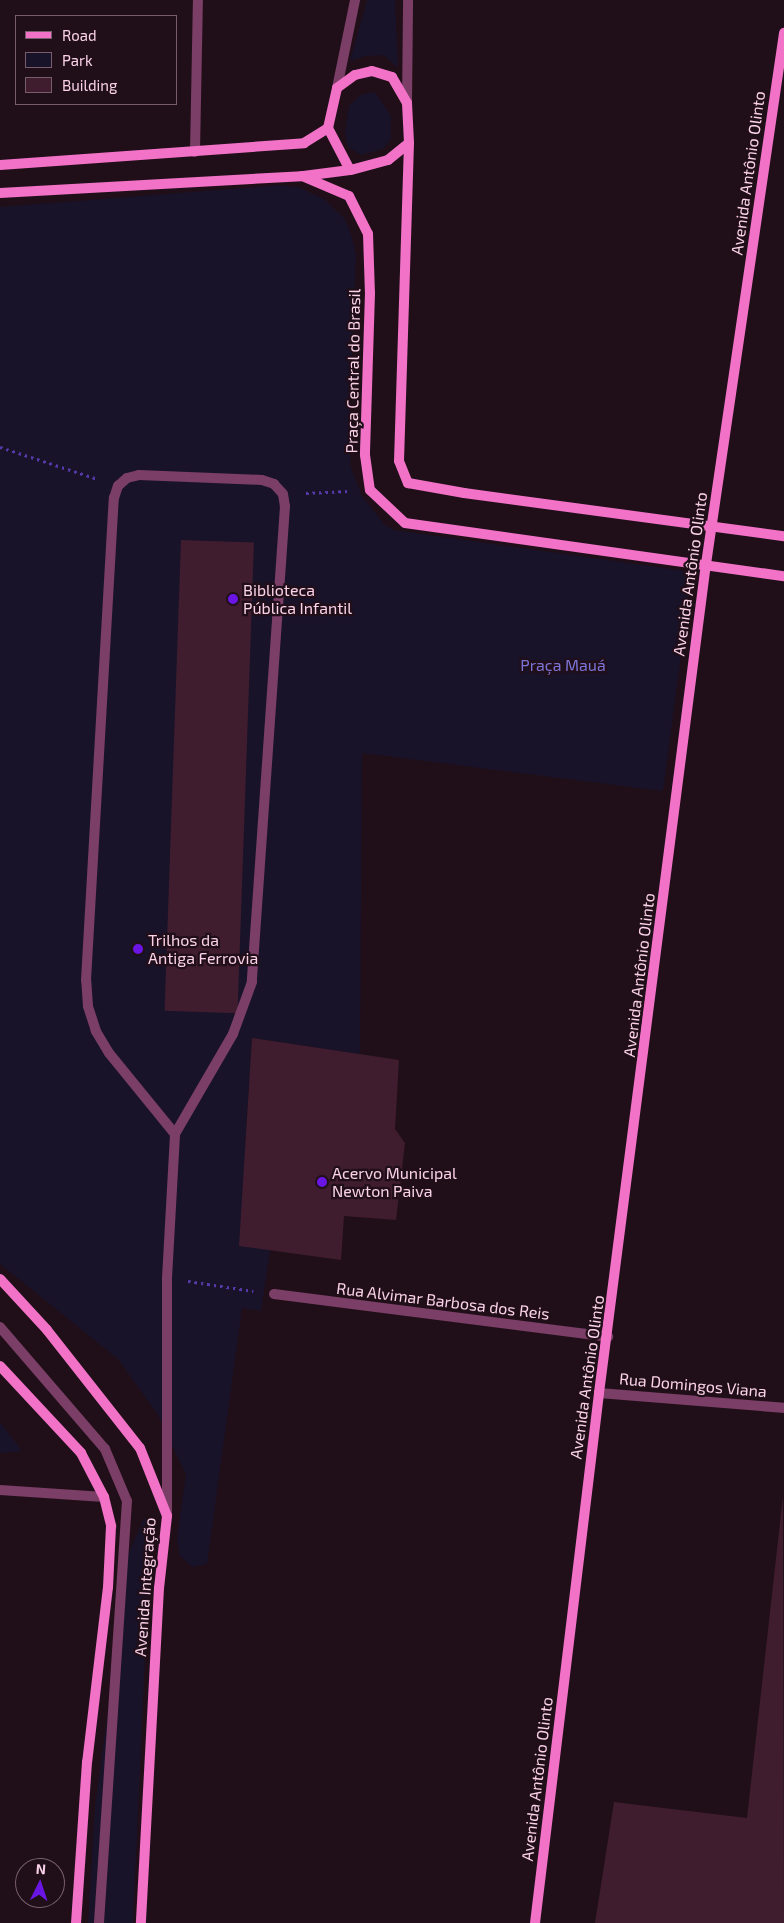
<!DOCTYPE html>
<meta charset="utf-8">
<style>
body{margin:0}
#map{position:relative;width:784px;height:1923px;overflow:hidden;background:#200f18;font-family:"Exo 2",sans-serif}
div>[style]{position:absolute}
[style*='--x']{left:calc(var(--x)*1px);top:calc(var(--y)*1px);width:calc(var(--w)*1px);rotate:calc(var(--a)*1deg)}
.green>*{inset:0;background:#19132a}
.building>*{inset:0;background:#3f1d2e;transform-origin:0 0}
.path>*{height:3px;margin-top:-1.5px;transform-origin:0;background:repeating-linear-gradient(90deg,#5539a8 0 2.5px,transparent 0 6.5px)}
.lane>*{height:10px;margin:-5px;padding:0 5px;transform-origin:5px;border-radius:5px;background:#7b3e66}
.street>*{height:10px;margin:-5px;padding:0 5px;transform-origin:5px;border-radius:5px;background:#7b3e66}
.secondary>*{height:10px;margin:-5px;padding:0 5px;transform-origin:5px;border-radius:5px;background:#f272c7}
.dots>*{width:14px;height:14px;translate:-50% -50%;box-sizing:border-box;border:2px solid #200f18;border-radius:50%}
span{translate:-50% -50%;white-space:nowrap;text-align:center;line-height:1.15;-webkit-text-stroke:4.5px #200f18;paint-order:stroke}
.street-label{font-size:16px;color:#fbd2e9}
.poi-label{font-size:16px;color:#fbd2e9}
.left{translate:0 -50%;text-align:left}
.park-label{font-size:16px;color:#7b74d8}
.legend{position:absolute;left:15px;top:15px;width:162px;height:90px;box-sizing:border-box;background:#200f18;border:1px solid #785d6c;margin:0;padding:6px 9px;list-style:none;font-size:15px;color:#fbd2e9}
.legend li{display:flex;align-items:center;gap:10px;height:25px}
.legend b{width:25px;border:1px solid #785d6c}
.north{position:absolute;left:15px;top:1858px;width:50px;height:50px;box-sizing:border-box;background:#200f18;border:1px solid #785d6c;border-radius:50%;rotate:4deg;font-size:14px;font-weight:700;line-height:20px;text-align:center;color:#fbd2e9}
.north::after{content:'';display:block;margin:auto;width:18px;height:22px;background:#6b15e5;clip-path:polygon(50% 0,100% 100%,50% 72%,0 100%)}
</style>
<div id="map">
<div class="green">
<div style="clip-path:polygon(367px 0,395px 0,398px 68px,384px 55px,365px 56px,350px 61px)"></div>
<div style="clip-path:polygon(375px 92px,391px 116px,391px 139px,383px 149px,361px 155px,348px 147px,345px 132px,349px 106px,360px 95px)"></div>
<div style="clip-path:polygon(281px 185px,300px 188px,324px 199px,345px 219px,352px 237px,356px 254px,349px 431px,351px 468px,362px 496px,385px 525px,394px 530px,692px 572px,663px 791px,362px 753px,360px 1054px,252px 1038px,245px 1147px,270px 1250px,261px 1311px,242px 1308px,207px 1564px,192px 1567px,180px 1556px,177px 1538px,186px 1475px,158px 1415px,118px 1359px,0 1264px,0 207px)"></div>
<div style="clip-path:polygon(0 1422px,22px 1451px,0 1453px)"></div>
<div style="clip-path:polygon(145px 1516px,149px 1566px,133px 1923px,88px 1923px,95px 1807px,119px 1629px,123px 1566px)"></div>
</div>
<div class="building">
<div style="left:181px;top:540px;width:73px;height:471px;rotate:2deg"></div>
<div style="clip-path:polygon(252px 1038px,399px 1060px,395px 1129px,405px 1143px,396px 1220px,344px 1216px,341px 1260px,239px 1246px)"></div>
<div style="clip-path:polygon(783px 1496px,784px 1923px,595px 1923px,614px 1802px,747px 1818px)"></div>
</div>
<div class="path">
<div style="--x:0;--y:447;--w:103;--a:18.1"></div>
<div style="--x:306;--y:493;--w:43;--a:-2.7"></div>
<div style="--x:188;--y:1281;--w:66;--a:8.7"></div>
</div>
<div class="lane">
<div style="--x:167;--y:1515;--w:237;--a:-90"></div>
<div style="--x:167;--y:1278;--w:144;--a:-86.8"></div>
<div style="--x:175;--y:1134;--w:104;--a:-129.2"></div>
<div style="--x:109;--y:1053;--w:26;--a:-121"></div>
<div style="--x:96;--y:1031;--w:26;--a:-108"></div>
<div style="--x:88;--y:1006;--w:26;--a:-94"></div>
<div style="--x:86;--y:980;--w:483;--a:-86.7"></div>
<div style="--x:114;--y:498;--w:13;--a:-72"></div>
<div style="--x:118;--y:486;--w:12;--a:-42"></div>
<div style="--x:127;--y:478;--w:12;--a:-14"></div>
<div style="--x:139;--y:475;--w:123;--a:2.3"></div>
<div style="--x:262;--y:480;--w:13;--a:18"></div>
<div style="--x:274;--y:484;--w:13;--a:48"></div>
<div style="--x:283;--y:494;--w:12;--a:81"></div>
<div style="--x:285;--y:506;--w:477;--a:94"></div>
<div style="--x:252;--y:982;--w:55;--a:110.1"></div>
<div style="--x:233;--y:1034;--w:116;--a:120.1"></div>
</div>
<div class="street">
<div style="--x:337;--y:88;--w:90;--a:-78.4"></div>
<div style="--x:407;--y:103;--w:103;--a:-89.4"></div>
<div style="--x:195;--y:152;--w:152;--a:-88.9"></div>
<div style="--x:274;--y:1294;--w:337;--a:7.3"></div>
<div style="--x:0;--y:1327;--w:161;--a:49.3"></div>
<div style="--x:105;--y:1449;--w:56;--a:67.1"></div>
<div style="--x:127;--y:1501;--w:423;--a:93.8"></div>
<div style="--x:599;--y:1393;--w:186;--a:4.6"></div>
<div style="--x:0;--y:1490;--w:104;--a:3.9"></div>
</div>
<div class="secondary">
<div style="--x:328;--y:128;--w:47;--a:62.4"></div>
<div style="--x:409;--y:143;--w:318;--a:91.8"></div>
<div style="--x:399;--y:461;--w:24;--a:68"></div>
<div style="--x:408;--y:483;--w:57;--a:10.1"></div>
<div style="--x:464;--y:493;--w:323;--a:7.7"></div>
<div style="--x:0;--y:165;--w:305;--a:-4.1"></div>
<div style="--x:304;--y:143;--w:28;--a:-32"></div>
<div style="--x:328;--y:128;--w:41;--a:-77.3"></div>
<div style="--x:337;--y:88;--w:22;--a:-36"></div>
<div style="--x:355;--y:75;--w:17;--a:-13"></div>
<div style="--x:372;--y:71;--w:21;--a:17"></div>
<div style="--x:392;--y:77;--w:30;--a:60"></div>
<div style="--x:407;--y:103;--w:40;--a:87.1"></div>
<div style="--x:409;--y:143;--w:27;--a:141"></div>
<div style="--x:388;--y:160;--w:39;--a:165"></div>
<div style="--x:350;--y:170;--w:47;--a:172.7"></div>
<div style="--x:0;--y:193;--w:302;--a:-3.2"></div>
<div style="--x:302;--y:176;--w:51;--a:23.1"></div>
<div style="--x:349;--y:196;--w:42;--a:63.4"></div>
<div style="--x:368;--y:234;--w:59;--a:88.1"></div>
<div style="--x:370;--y:293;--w:162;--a:91.8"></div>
<div style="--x:365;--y:455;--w:35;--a:82"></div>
<div style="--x:370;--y:490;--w:48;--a:43.3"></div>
<div style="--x:405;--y:523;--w:383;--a:8"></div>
<div style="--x:0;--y:1279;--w:69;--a:47.3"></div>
<div style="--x:47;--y:1330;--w:150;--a:51.8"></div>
<div style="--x:140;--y:1448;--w:73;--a:68.3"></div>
<div style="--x:167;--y:1516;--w:72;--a:96.3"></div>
<div style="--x:159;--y:1588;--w:335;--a:93.1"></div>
<div style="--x:0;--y:1366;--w:119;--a:47"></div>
<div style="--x:81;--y:1453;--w:50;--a:62.4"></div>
<div style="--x:104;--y:1497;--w:30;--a:76"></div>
<div style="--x:111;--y:1526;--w:61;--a:92.8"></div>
<div style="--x:108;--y:1587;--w:176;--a:96.8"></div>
<div style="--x:87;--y:1762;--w:161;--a:93.9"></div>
<div style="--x:535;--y:1923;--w:534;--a:-83.11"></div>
<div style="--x:599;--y:1393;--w:836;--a:-82.65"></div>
<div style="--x:706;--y:564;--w:537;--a:-81.64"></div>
</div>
<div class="dots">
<div style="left:233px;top:599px;background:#6b15e5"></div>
<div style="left:138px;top:949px;background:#6b15e5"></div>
<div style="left:322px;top:1182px;background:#6b15e5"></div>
</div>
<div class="street-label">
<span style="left:748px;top:173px;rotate:-82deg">Avenida Antônio Olinto</span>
<span style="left:353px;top:371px;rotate:-89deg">Praça Central do Brasil</span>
<span style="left:690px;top:574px;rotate:-82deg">Avenida Antônio Olinto</span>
<span style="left:639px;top:975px;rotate:-83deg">Avenida Antônio Olinto</span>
<span style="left:443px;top:1301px;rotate:7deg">Rua Alvimar Barbosa dos Reis</span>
<span style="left:587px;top:1377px;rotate:-82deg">Avenida Antônio Olinto</span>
<span style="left:693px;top:1385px;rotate:5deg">Rua Domingos Viana</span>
<span style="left:145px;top:1587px;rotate:-86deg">Avenida Integração</span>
<span style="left:537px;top:1779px;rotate:-83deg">Avenida Antônio Olinto</span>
</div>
<div class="poi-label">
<span class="left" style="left:243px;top:599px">Biblioteca<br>Pública Infantil</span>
<span class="left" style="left:148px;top:949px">Trilhos da<br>Antiga Ferrovia</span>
<span class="left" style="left:332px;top:1182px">Acervo Municipal<br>Newton Paiva</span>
</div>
<div class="park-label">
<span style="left:563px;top:665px">Praça Mauá</span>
</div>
<ul class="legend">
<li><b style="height:6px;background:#f272c7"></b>Road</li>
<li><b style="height:14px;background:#19132a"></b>Park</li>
<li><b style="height:14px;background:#3f1d2e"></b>Building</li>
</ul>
<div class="north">N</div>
</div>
